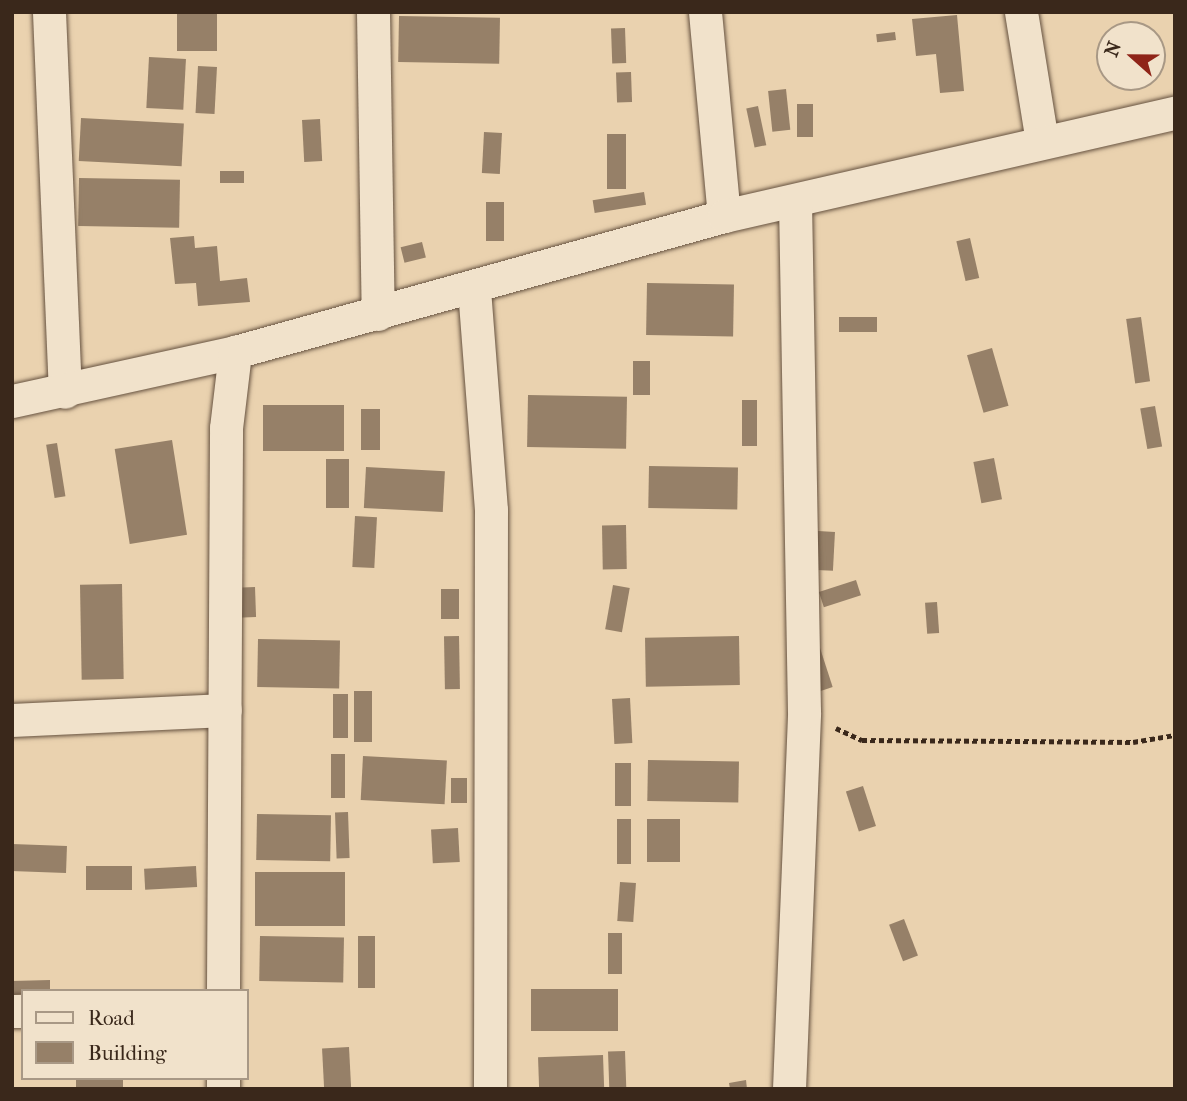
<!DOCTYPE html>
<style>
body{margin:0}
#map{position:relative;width:1187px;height:1101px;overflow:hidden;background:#ead2af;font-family:"IM FELL French Canon",serif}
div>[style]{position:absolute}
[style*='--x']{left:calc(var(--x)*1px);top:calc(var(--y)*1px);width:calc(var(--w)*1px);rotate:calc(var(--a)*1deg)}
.building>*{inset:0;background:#968068;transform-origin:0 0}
.path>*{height:4.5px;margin-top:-2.25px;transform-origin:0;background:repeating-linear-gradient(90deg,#3a281b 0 5px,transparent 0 8.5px)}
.roads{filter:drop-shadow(0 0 2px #665240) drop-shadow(0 0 2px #665240)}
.minor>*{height:33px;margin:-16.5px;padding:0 16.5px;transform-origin:16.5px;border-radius:16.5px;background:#f1e2cb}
span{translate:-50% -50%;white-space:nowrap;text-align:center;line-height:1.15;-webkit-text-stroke:5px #f1e2cb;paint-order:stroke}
.frame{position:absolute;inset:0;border:14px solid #3a281b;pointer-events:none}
.legend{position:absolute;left:21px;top:989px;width:228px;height:91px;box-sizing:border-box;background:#f1e2cb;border:2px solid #a89885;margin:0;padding:9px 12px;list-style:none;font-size:21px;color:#3a281b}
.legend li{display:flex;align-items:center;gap:14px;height:35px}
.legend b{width:35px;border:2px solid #a89885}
.north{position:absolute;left:1096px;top:21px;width:70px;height:70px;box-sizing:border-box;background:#f1e2cb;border:2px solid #a89885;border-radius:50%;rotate:291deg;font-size:19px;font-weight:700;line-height:28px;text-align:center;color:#3a281b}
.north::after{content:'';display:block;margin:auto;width:24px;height:32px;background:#8f2418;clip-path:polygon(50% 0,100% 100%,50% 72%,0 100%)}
</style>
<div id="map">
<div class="building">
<div style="left:177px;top:12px;width:40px;height:39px"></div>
<div style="clip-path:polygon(957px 15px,964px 91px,940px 93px,936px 54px,916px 56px,912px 19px)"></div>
<div style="left:399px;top:16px;width:101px;height:46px;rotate:1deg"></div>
<div style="left:625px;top:28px;width:35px;height:14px;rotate:88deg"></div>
<div style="left:895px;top:32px;width:8px;height:19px;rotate:83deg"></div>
<div style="left:149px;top:57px;width:37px;height:51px;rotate:3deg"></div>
<div style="left:198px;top:66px;width:19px;height:47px;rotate:3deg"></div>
<div style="left:631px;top:72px;width:30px;height:15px;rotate:88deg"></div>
<div style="left:786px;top:89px;width:41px;height:18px;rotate:84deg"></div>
<div style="left:813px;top:104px;width:33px;height:16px;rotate:90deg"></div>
<div style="left:758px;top:106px;width:40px;height:12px;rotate:78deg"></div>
<div style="left:81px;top:118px;width:103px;height:43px;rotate:3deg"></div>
<div style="left:320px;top:119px;width:42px;height:18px;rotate:87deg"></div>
<div style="left:484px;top:132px;width:18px;height:41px;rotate:3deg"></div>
<div style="left:607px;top:134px;width:19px;height:55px"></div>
<div style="left:220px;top:171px;width:24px;height:12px"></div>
<div style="left:79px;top:178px;width:101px;height:48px;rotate:1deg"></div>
<div style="left:644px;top:192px;width:13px;height:52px;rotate:81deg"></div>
<div style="left:486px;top:202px;width:18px;height:39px"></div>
<div style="clip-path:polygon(194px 236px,195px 248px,217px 246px,220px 281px,247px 278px,250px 302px,198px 306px,196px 283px,175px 284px,170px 238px)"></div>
<div style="left:970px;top:238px;width:41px;height:14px;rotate:77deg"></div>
<div style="left:422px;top:242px;width:16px;height:22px;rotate:76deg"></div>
<div style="left:647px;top:283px;width:87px;height:52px;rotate:1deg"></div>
<div style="left:877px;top:317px;width:15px;height:38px;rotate:90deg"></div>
<div style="left:1141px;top:317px;width:65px;height:15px;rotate:82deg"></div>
<div style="left:992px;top:348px;width:60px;height:26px;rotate:74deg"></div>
<div style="left:650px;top:361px;width:34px;height:17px;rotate:90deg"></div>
<div style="left:528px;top:395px;width:99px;height:52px;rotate:1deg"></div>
<div style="left:742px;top:400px;width:15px;height:46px"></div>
<div style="left:344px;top:405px;width:46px;height:81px;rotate:90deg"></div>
<div style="left:1155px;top:406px;width:41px;height:15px;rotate:80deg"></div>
<div style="left:361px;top:409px;width:19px;height:41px"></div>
<div style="left:172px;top:440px;width:96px;height:58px;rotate:81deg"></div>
<div style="left:57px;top:443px;width:54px;height:11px;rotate:81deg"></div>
<div style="left:994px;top:458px;width:42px;height:21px;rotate:79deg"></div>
<div style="left:349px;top:459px;width:49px;height:23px;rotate:90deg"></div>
<div style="left:649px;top:466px;width:89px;height:42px;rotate:1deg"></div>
<div style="left:366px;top:467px;width:79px;height:41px;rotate:3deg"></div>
<div style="left:355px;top:516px;width:22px;height:51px;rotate:3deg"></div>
<div style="left:626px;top:525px;width:44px;height:24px;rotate:89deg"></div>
<div style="left:818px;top:531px;width:17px;height:39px;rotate:3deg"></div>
<div style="left:856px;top:580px;width:16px;height:39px;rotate:72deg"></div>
<div style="left:122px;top:584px;width:95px;height:42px;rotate:89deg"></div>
<div style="left:613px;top:585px;width:17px;height:45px;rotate:10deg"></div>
<div style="left:255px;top:587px;width:30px;height:19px;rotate:88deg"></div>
<div style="left:459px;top:589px;width:30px;height:18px;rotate:90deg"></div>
<div style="left:937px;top:602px;width:31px;height:12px;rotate:86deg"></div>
<div style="left:459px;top:636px;width:53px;height:15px;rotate:89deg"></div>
<div style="left:739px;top:636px;width:49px;height:94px;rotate:89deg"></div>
<div style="left:258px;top:639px;width:82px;height:48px;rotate:1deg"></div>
<div style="left:820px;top:648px;width:41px;height:15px;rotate:72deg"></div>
<div style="left:354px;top:691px;width:18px;height:51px"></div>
<div style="left:333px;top:694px;width:15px;height:44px"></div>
<div style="left:630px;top:698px;width:45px;height:18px;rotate:87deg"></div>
<div style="left:331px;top:754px;width:14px;height:44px"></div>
<div style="left:363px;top:756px;width:84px;height:44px;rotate:3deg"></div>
<div style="left:648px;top:760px;width:91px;height:41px;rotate:1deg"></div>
<div style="left:615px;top:763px;width:16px;height:43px"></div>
<div style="left:451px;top:778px;width:16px;height:25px"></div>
<div style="left:863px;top:786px;width:42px;height:18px;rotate:72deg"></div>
<div style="left:348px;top:812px;width:46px;height:13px;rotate:88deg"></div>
<div style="left:257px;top:814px;width:74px;height:46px;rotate:1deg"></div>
<div style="left:617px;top:819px;width:14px;height:45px"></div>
<div style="left:647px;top:819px;width:33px;height:43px"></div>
<div style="left:458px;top:828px;width:34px;height:27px;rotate:87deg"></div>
<div style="left:12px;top:844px;width:55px;height:27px;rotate:2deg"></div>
<div style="left:132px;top:866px;width:24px;height:46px;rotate:90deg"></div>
<div style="left:196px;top:866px;width:21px;height:52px;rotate:87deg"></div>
<div style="left:345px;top:872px;width:54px;height:90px;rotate:90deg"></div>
<div style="left:620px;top:882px;width:16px;height:39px;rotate:4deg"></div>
<div style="left:904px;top:919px;width:39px;height:16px;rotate:69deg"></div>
<div style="left:622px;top:933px;width:41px;height:14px;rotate:90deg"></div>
<div style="left:260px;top:936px;width:84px;height:45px;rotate:1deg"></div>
<div style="left:358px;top:936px;width:17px;height:52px"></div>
<div style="clip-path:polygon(50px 980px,50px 991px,12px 995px,12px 981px)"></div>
<div style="left:531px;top:989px;width:87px;height:42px"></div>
<div style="left:349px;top:1047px;width:42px;height:27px;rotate:87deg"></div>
<div style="left:625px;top:1051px;width:38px;height:17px;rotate:88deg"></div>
<div style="left:603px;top:1055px;width:34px;height:65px;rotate:88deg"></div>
<div style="left:76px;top:1078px;width:47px;height:11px"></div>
<div style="clip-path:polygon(746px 1080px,747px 1089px,730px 1089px,729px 1083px)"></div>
</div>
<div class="path">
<div style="--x:836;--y:728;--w:29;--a:25"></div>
<div style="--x:862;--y:740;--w:271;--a:0.4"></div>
<div style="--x:1133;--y:742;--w:43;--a:-9.5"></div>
</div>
<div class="roads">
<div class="minor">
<div style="--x:49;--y:12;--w:380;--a:87.6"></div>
<div style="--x:373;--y:12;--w:302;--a:89.1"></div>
<div style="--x:705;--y:12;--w:205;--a:84.7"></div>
<div style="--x:1021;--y:12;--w:131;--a:80.8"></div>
<div style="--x:474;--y:289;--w:222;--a:85.6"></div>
<div style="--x:491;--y:510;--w:579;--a:90.1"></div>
<div style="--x:12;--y:401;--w:228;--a:-12.4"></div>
<div style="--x:235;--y:352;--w:508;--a:-15.54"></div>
<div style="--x:724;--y:216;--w:463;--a:-12.9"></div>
<div style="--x:12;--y:720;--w:213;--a:-2.7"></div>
<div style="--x:223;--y:991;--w:563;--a:-89.69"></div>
<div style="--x:226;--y:428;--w:77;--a:-83.2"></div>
<div style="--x:12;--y:1011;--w:11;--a:0"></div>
<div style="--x:223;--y:1089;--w:11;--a:-90"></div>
<div style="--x:789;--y:1089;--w:377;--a:-87.7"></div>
<div style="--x:804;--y:712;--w:511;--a:-91.01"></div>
</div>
</div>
<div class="frame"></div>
<ul class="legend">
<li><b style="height:9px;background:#f1e2cb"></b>Road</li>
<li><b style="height:19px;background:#968068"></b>Building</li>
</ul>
<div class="north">N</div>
</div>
